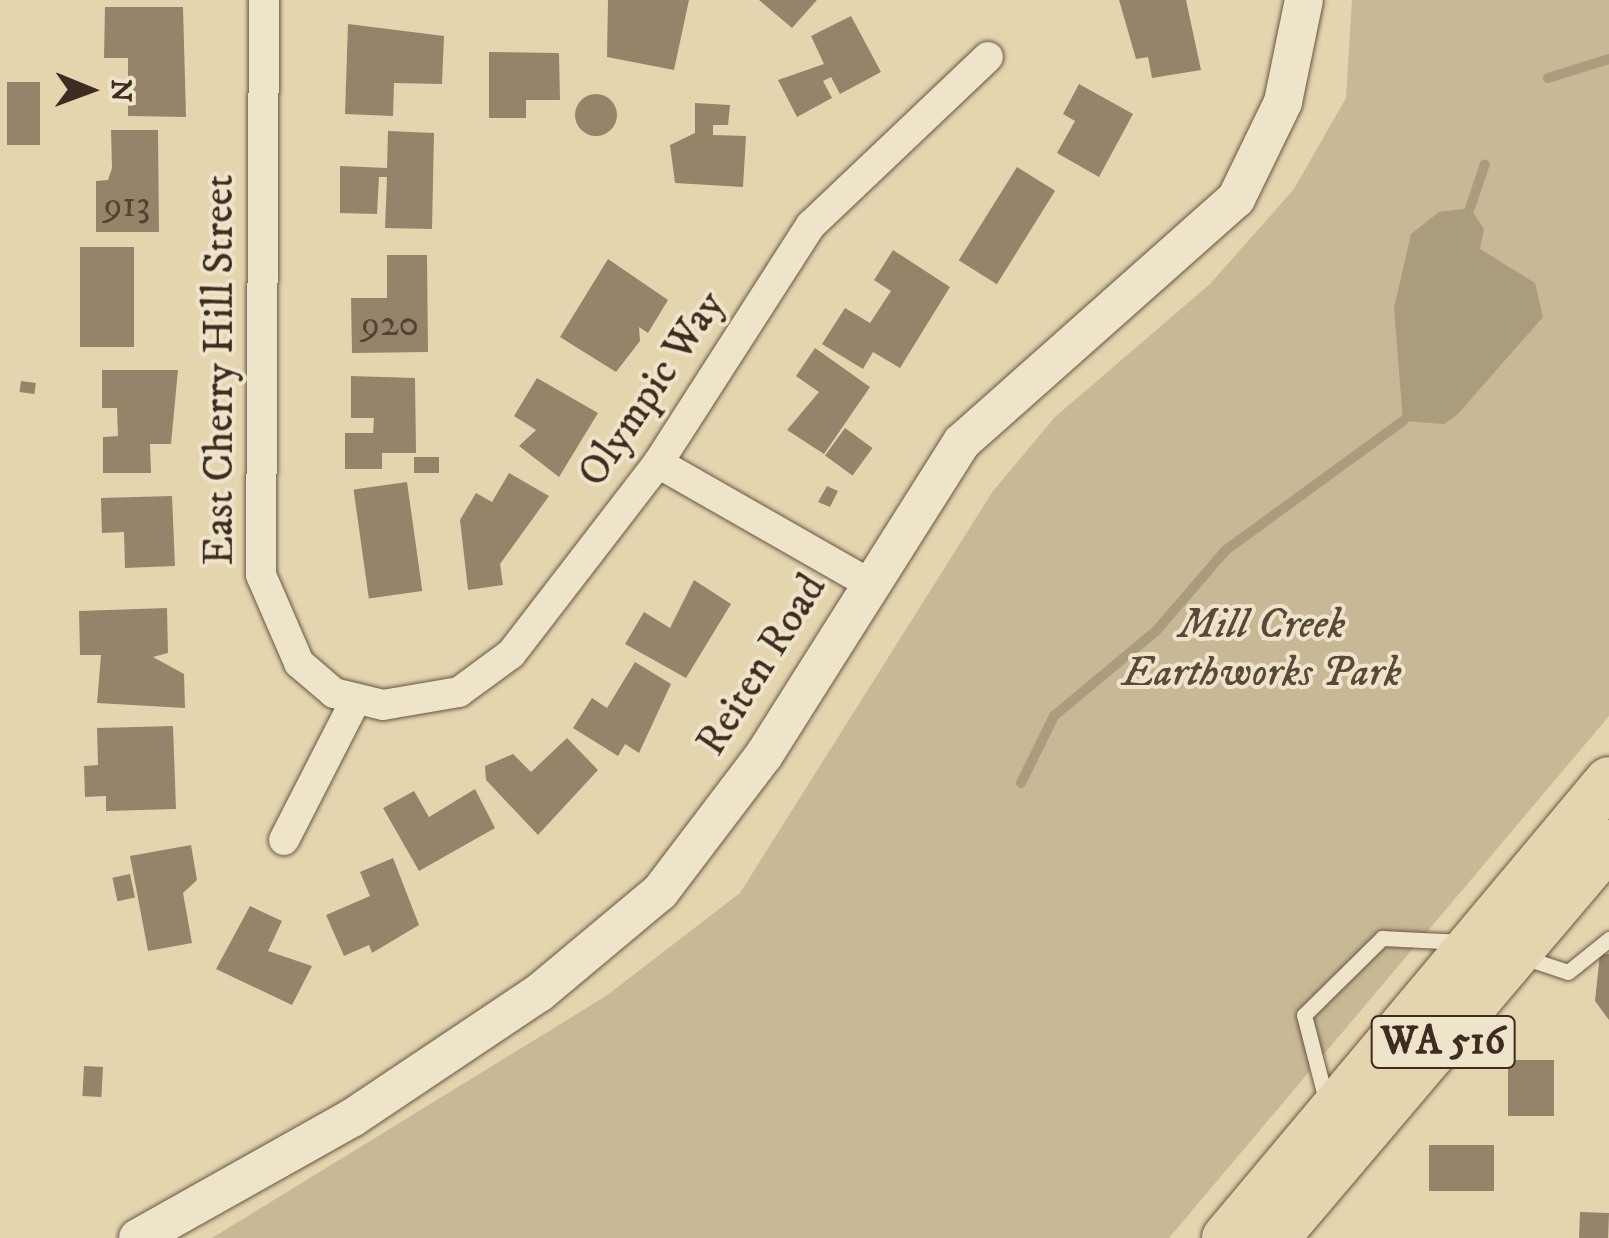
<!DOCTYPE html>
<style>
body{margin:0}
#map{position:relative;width:1609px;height:1238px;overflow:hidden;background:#e4d5ae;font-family:"IM FELL DW Pica",serif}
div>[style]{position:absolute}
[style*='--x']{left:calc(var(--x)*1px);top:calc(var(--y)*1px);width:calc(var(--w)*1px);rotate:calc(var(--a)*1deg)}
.green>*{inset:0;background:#c8b896}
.water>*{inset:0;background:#ac9c7e}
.stream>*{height:10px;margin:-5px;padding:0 5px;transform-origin:5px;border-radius:5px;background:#ac9c7e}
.building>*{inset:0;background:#95846a;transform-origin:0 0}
.round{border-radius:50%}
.roads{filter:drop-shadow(0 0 2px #685644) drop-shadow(0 0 2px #685644)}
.service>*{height:15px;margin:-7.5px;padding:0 7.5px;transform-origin:7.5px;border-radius:7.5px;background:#ede4ca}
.minor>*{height:30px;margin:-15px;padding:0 15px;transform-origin:15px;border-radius:15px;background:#ede4ca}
.tertiary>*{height:38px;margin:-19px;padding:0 19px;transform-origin:19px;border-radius:19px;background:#ede4ca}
.primary>*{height:48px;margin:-24px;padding:0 24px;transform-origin:24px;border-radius:24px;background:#e4d5ae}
span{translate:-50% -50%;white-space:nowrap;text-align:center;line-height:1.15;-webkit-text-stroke:8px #ede4ca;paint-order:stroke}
.number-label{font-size:38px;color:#544232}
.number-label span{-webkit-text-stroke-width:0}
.shield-label span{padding:2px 8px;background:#ede4ca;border:2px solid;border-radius:8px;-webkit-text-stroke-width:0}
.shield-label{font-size:40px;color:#3f2c20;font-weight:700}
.street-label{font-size:42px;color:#3f2c20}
.park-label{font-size:42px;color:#5a4838;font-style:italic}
.north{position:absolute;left:40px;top:40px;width:100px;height:100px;-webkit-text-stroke:8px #ede4ca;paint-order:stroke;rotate:91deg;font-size:28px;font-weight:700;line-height:40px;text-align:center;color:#3f2c20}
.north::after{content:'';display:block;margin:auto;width:35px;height:45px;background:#3f2c20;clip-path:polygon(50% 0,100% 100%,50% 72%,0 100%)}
</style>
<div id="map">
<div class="green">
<div style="clip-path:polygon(1352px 0,1609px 0,1609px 716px,1169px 1238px,212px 1238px,606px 996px,740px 893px,993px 491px,1055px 417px,1210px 284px,1294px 189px,1346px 98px)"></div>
</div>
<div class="water">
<div style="clip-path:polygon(1470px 208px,1484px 229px,1480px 249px,1535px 283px,1543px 317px,1457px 415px,1444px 424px,1403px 421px,1394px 308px,1411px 234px,1439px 212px)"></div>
</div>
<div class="stream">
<div style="--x:1548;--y:78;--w:64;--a:-17.3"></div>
<div style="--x:1470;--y:208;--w:46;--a:-71.2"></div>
<div style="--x:1021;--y:783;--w:75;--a:-63.8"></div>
<div style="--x:1054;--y:716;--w:133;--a:-39.8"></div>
<div style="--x:1156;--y:631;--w:107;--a:-49.2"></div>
<div style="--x:1226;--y:550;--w:219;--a:-36.1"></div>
</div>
<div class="building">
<div style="clip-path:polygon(608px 0,689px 0,674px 70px,607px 57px)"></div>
<div style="clip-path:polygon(759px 0,817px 0,792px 28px)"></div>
<div style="clip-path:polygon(1119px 0,1186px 0,1201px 70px,1152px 78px,1148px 57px,1136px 59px)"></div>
<div style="clip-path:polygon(105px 7px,183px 7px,186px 117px,128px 116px,128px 58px,104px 58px)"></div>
<div style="clip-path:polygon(851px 16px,881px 72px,840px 94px,831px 77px,823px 81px,832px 98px,797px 117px,778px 80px,824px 64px,811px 36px)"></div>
<div style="clip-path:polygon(348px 24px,444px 36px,442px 84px,394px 83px,393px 116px,345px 114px)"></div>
<div style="clip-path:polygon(489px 52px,559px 53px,560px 100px,526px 100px,526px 118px,489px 118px)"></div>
<div style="left:40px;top:82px;width:63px;height:33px;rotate:90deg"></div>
<div style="clip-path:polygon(1079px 84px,1133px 114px,1099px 177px,1057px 153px,1075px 121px,1063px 114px)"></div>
<div class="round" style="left:575px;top:94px;width:42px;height:42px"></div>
<div style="clip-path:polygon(695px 103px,730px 105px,728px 125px,713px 125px,713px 135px,746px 136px,743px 187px,675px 183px,670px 145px,695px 133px)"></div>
<div style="clip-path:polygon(111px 130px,158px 130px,159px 232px,96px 232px,96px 181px,108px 180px,112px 168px)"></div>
<div style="clip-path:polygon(388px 131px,434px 133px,432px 229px,385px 228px,387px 177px,379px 177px,377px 214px,340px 213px,340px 166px,387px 168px)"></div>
<div style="left:1017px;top:167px;width:45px;height:110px;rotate:32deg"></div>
<div style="left:80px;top:247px;width:54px;height:100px"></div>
<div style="clip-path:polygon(893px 250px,950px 287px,900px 368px,873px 352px,863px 369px,822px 344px,845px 308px,870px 323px,891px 291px,874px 280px)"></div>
<div style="clip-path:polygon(387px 255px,427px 255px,428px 352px,352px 353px,351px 298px,387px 298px)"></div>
<div style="clip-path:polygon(608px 259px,668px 300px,648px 333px,639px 327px,640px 341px,616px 372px,560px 337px)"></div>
<div style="clip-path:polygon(815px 348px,870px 387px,824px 454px,787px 430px,819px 392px,796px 376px)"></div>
<div style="clip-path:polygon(102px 370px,178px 370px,171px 444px,150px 444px,151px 473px,103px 473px,103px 437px,118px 436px,117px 408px,102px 408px)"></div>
<div style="clip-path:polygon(351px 376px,415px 378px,416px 453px,382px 453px,382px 469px,345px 469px,345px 433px,373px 433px,374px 418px,351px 418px)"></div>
<div style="clip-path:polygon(537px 378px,598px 413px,559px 477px,519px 446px,536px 430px,514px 416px)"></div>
<div style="left:21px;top:381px;width:15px;height:11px;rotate:8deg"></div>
<div style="left:845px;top:428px;width:34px;height:34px;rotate:36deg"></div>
<div style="left:439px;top:457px;width:16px;height:25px;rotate:90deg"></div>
<div style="clip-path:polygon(509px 473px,549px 496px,500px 564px,503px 585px,468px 590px,460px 520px,476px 493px,492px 502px)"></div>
<div style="left:407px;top:482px;width:110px;height:54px;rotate:82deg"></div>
<div style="clip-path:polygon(827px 486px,838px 491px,830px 507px,818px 502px)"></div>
<div style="clip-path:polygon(172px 496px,175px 566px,125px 568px,124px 532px,102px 533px,101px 498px)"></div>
<div style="clip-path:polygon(694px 580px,731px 604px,686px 678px,625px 644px,644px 612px,670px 628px)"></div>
<div style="clip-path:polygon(167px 608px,168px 653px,153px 657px,184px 674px,185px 708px,97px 703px,101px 655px,80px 655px,79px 611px)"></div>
<div style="clip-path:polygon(635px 662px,671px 684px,639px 753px,625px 744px,618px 756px,573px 728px,592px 698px,607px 708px)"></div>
<div style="clip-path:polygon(173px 726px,176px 809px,106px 811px,106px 796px,85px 797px,84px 766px,98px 765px,97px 728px)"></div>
<div style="clip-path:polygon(567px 738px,598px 770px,538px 835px,486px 780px,485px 766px,513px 754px,531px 772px)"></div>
<div style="clip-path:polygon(475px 789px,495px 828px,419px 871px,383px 808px,414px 791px,429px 817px)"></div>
<div style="clip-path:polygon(191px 845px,197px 880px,183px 893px,192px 943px,148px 951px,130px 856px)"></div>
<div style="clip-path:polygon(393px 858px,419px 925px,372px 953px,369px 945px,344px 956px,326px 915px,370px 896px,360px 872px)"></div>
<div style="left:130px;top:874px;width:24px;height:18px;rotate:78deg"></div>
<div style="clip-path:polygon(250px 906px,282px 921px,268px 951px,312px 966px,292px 1005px,216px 969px)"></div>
<div style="clip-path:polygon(1600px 954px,1609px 954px,1609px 1020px,1595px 1001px)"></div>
<div style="left:1508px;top:1060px;width:46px;height:56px"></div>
<div style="left:84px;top:1066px;width:19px;height:30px;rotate:3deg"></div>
<div style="left:1429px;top:1145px;width:65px;height:46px"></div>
<div style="left:1580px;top:1212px;width:29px;height:26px;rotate:2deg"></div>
</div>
<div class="roads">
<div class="service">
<div style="--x:1523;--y:957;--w:47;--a:18.4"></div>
<div style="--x:1568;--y:972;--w:53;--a:-38.8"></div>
<div style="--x:1327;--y:1104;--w:92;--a:-104.5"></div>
<div style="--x:1304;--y:1015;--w:110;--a:-44.6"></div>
<div style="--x:1382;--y:938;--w:82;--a:2.8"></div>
</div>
<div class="minor">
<div style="--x:264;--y:0;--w:575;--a:90.3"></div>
<div style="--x:261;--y:575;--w:96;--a:66.6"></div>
<div style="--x:299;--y:663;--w:46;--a:40.6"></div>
<div style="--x:334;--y:693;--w:50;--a:13.8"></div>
<div style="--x:383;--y:705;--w:77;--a:-9.7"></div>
<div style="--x:459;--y:692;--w:64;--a:-36.2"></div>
<div style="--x:511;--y:654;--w:241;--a:-52.4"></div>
<div style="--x:658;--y:463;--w:283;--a:-57.3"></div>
<div style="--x:811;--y:225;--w:244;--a:-43.5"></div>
<div style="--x:658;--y:463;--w:241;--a:29.7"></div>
<div style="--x:284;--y:840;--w:156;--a:-62.9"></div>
</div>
<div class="tertiary">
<div style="--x:138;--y:1238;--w:245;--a:-29.3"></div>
<div style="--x:352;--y:1118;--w:225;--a:-33.8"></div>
<div style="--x:539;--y:993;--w:158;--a:-39.9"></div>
<div style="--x:660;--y:892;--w:172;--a:-52.8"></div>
<div style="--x:764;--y:755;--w:370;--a:-57.7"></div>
<div style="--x:962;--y:442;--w:366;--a:-41.6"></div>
<div style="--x:1236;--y:199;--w:108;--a:-64.1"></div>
<div style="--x:1283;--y:102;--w:104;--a:-78.4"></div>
</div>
<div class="primary">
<div style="--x:1226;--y:1238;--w:596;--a:-50.03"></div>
<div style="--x:1275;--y:1238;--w:517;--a:-49.71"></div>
</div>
</div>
<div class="number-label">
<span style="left:127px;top:206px">913</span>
<span style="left:390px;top:325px">920</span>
</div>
<div class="shield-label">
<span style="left:1443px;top:1042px">WA 516</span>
</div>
<div class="street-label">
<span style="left:220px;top:370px;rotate:-90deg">East Cherry Hill Street</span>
<span style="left:652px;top:389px;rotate:-56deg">Olympic Way</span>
<span style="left:762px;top:665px;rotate:-58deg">Reiten Road</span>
</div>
<div class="park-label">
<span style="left:1262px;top:649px">Mill Creek<br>Earthworks Park</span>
</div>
<div class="north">N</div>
</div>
